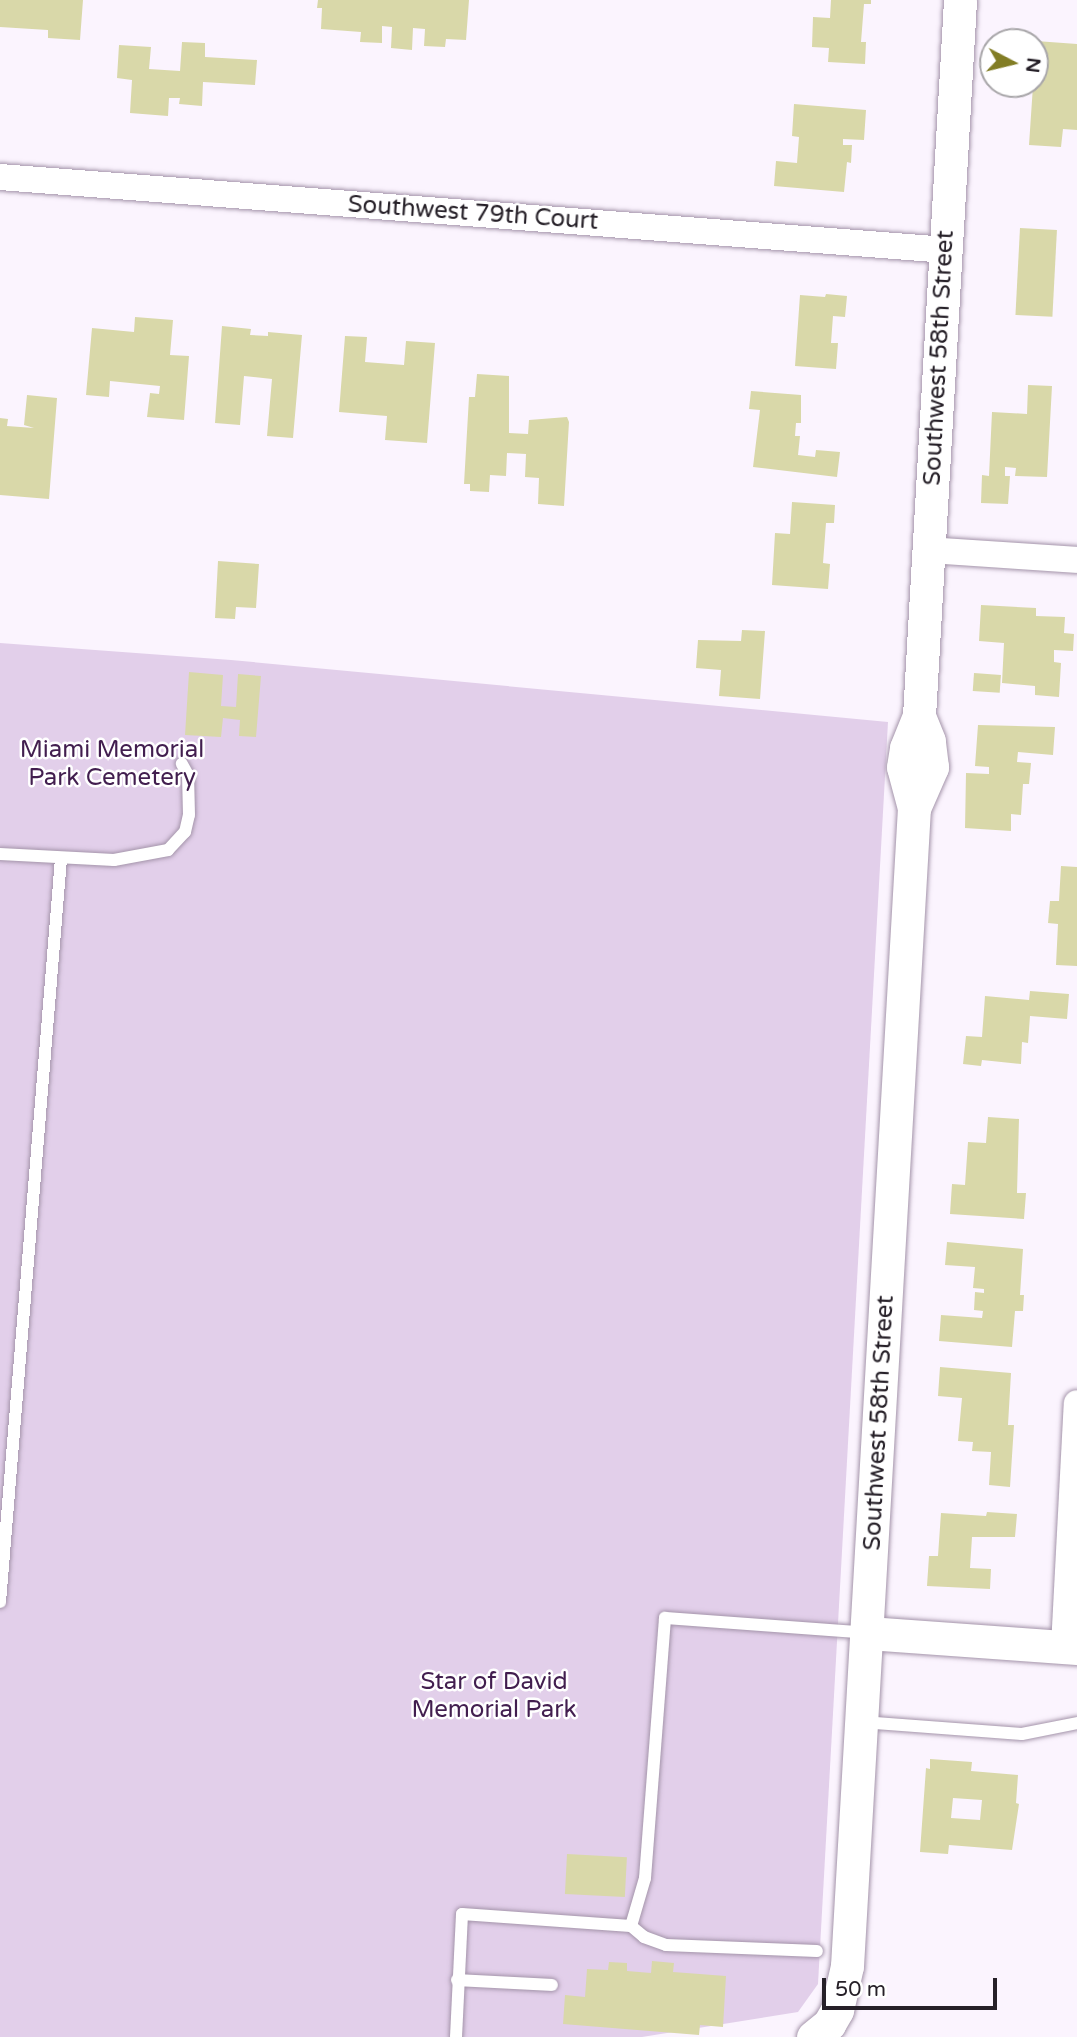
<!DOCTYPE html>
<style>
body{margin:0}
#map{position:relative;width:1077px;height:2037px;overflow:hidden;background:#fbf4fe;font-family:"Varela Round",sans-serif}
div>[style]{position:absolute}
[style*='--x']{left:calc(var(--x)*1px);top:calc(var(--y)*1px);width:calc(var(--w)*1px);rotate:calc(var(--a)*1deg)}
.green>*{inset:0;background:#e2cfea}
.building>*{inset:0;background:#d9d8a9;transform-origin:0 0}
.roads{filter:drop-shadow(0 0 2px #a494aa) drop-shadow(0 0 2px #a494aa)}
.service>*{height:12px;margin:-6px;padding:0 6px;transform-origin:6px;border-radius:6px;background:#fff}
.minor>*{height:26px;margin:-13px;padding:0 13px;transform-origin:13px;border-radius:13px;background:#fff}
.tertiary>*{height:33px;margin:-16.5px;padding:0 16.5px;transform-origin:16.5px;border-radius:16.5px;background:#fff}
span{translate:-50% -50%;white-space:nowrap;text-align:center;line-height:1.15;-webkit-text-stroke:5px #fff;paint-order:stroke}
.street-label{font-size:24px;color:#262028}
.park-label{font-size:24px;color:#421e4f}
.north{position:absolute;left:979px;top:28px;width:70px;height:70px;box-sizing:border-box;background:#fff;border:2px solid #a8a6a9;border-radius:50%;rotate:97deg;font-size:19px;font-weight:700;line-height:28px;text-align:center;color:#262028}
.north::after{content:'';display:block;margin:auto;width:24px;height:32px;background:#827d25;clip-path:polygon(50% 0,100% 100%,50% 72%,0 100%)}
.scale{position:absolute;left:822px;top:1978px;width:175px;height:32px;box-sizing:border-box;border:4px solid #262028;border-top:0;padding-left:9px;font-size:21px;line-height:24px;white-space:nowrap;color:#262028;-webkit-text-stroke:5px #fff;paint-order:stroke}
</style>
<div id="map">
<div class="green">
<div style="clip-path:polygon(0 643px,231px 660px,888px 722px,818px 1984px,798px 2012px,642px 2037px,0 2037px)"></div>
</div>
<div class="building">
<div style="clip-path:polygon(0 0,83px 0,80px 40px,48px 38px,48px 30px,0 27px)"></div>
<div style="clip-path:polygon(318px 0,469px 0,466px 40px,446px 39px,445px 47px,424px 46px,425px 29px,413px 28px,412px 50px,391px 48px,392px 27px,382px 26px,382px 43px,360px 42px,361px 32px,321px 29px,322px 8px,317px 8px)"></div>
<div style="clip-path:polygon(831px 0,871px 0,871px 4px,864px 4px,861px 42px,866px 42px,865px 64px,828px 62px,829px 48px,812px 47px,813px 17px,830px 18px)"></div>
<div style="clip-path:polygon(1036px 41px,1077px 44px,1077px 130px,1063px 129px,1061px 147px,1029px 145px)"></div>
<div style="clip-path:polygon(182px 42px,205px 43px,205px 57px,257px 60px,255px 85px,203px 82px,202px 106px,179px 104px,180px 98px,169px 98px,168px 116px,130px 113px,132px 80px,117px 78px,119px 45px,151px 47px,149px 69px,180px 71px)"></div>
<div style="clip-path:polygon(794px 104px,866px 110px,864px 140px,843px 139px,843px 145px,852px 145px,851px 163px,847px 162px,844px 192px,774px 186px,776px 161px,797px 163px,799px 137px,792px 136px)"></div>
<div style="left:1020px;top:228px;width:37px;height:87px;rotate:3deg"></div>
<div style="clip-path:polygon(826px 294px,847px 296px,845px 317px,833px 316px,831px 343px,838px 343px,836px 369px,795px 366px,800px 295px,825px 297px)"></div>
<div style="clip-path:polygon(135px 317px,173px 320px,170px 355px,189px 356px,184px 420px,147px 417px,150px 393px,159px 394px,160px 386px,110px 381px,109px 397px,86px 395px,92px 328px,134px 332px)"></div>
<div style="clip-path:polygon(222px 326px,251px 329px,250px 335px,268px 336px,268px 332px,302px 335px,293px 438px,267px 436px,272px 379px,244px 376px,240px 425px,215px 423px)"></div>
<div style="clip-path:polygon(345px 336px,367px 337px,365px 362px,404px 365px,406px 341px,435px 343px,427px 443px,385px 440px,387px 416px,339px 412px)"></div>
<div style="clip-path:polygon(477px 374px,509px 376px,509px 433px,528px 434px,529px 420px,567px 417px,569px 422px,564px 506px,538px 504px,539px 478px,525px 477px,526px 454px,507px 453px,506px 476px,490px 475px,489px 492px,470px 491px,470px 484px,464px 484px,469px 397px,475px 397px)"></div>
<div style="clip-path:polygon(1028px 385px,1052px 386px,1047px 477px,1015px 476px,1016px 468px,1005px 467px,1005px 476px,1010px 476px,1008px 504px,981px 503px,982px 475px,989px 476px,992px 412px,1027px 414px)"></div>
<div style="clip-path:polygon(751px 391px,801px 395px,801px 423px,796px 423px,795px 436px,800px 436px,798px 455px,815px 457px,816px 450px,840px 452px,837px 477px,753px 467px,760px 410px,749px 409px)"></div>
<div style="clip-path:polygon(27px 395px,57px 398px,49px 499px,0 495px,0 418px,8px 419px,7px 426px,34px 428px,24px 425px)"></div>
<div style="clip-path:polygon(792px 502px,835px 505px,834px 523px,826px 523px,823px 563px,830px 564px,828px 589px,772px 585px,775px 533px,790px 534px)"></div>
<div style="clip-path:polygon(218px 561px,259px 564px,256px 608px,236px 607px,235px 619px,215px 618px)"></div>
<div style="clip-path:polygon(981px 605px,1036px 608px,1036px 616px,1065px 617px,1064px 633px,1074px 634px,1073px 651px,1054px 650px,1054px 662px,1061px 663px,1059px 697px,1035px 695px,1035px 686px,1002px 683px,1004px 643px,979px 641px)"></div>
<div style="clip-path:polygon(742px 630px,765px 631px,760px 699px,719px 696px,721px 670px,696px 668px,698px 640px,741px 641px)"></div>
<div style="clip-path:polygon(189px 672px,223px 675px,221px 706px,236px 707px,238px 674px,261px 676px,256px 737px,239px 736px,240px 720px,223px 718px,221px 737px,185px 735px)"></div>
<div style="left:974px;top:673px;width:27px;height:18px;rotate:4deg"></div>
<div style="clip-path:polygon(978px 725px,1055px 727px,1053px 755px,1018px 752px,1017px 762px,1031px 763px,1029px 784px,1023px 784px,1021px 815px,1011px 814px,1011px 831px,965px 828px,966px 773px,989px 774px,989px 767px,975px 766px)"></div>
<div style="clip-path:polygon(1061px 866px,1077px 867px,1077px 966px,1056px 965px,1058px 924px,1048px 923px,1050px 901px,1059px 901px)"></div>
<div style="clip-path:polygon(1030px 991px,1069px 994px,1067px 1019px,1030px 1016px,1028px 1043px,1022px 1042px,1021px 1064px,982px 1060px,981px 1066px,963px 1064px,966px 1036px,982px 1037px,985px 996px,1029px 1000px)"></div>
<div style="clip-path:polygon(988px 1117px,1019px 1119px,1017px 1193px,1026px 1193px,1024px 1219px,950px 1214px,952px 1184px,965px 1185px,968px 1142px,986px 1143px)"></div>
<div style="clip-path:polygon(947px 1242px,1023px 1249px,1020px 1295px,1024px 1295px,1023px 1311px,1015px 1311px,1012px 1347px,939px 1341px,941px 1315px,982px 1318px,983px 1311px,974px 1310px,975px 1292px,984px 1293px,984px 1289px,973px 1288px,975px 1267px,945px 1265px)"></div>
<div style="clip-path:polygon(940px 1367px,1011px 1373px,1008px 1425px,1014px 1425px,1010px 1487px,989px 1485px,991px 1452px,972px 1451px,973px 1442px,958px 1441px,962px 1398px,938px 1396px)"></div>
<div style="clip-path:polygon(987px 1512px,1017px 1514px,1015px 1537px,972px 1537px,970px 1568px,991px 1569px,990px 1589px,927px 1586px,929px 1556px,938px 1556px,941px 1513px,986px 1516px)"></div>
<div style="clip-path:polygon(evenodd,930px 1759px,972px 1762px,971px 1771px,1018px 1775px,1016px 1803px,1019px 1804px,1012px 1850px,949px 1845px,948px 1854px,920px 1852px,926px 1768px,930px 1769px,930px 1759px,953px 1798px,982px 1800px,980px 1820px,951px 1818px,953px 1798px)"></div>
<div style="left:567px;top:1854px;width:60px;height:40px;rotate:3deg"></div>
<div style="clip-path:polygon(652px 1961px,674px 1963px,673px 1972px,726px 1976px,723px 2027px,700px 2025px,699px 2035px,563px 2024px,565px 1995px,585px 1997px,587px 1969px,608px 1970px,609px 1962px,627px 1963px,627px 1971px,651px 1973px)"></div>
</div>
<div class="roads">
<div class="service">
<div style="--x:0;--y:854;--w:114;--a:3"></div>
<div style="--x:114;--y:860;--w:55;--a:-10.5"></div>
<div style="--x:168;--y:850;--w:25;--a:-47"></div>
<div style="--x:185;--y:832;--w:17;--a:-77"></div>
<div style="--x:189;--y:815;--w:40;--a:-91.4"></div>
<div style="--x:188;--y:775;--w:13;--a:-119"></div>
<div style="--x:0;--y:1602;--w:745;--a:-85.31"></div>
<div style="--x:862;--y:1722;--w:160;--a:4.3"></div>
<div style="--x:1022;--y:1734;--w:56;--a:-11.3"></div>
<div style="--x:631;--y:1926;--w:17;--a:40"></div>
<div style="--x:644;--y:1937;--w:23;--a:20"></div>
<div style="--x:666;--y:1945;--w:151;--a:2.3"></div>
<div style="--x:457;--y:1980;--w:95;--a:3"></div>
<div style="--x:456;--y:2037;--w:123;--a:-87.2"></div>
<div style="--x:462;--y:1914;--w:169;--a:4.1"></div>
<div style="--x:631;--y:1926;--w:50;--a:-73.7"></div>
<div style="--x:645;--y:1878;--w:261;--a:-85.6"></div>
<div style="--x:665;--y:1618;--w:203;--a:4.2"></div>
</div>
<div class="minor">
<div style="--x:0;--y:177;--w:949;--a:4.41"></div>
<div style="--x:928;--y:550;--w:149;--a:3.8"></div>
<div style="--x:1064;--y:1647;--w:244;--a:-87"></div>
</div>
<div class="tertiary">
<div style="--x:914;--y:808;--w:45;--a:-66.3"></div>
<div style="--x:932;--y:767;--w:26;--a:-97"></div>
<div style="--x:929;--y:741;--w:27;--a:-112"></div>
<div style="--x:867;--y:1633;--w:211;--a:4.1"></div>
<div style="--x:813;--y:2037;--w:21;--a:-39"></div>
<div style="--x:829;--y:2024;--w:16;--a:-60"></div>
<div style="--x:837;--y:2010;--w:45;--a:-77.2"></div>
<div style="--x:847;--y:1966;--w:1160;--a:-86.69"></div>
<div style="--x:914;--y:808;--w:42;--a:-105"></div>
<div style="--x:903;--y:767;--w:19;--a:-81"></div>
<div style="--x:906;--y:748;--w:35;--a:-68"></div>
<div style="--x:919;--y:716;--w:717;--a:-86.72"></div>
</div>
</div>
<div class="street-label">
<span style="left:473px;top:213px;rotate:4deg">Southwest 79th Court</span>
<span style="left:939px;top:358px;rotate:-87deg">Southwest 58th Street</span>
<span style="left:879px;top:1423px;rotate:-87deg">Southwest 58th Street</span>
</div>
<div class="park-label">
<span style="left:112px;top:764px">Miami Memorial<br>Park Cemetery</span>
<span style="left:494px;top:1696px">Star of David<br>Memorial Park</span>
</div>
<div class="north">N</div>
<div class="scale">50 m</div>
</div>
